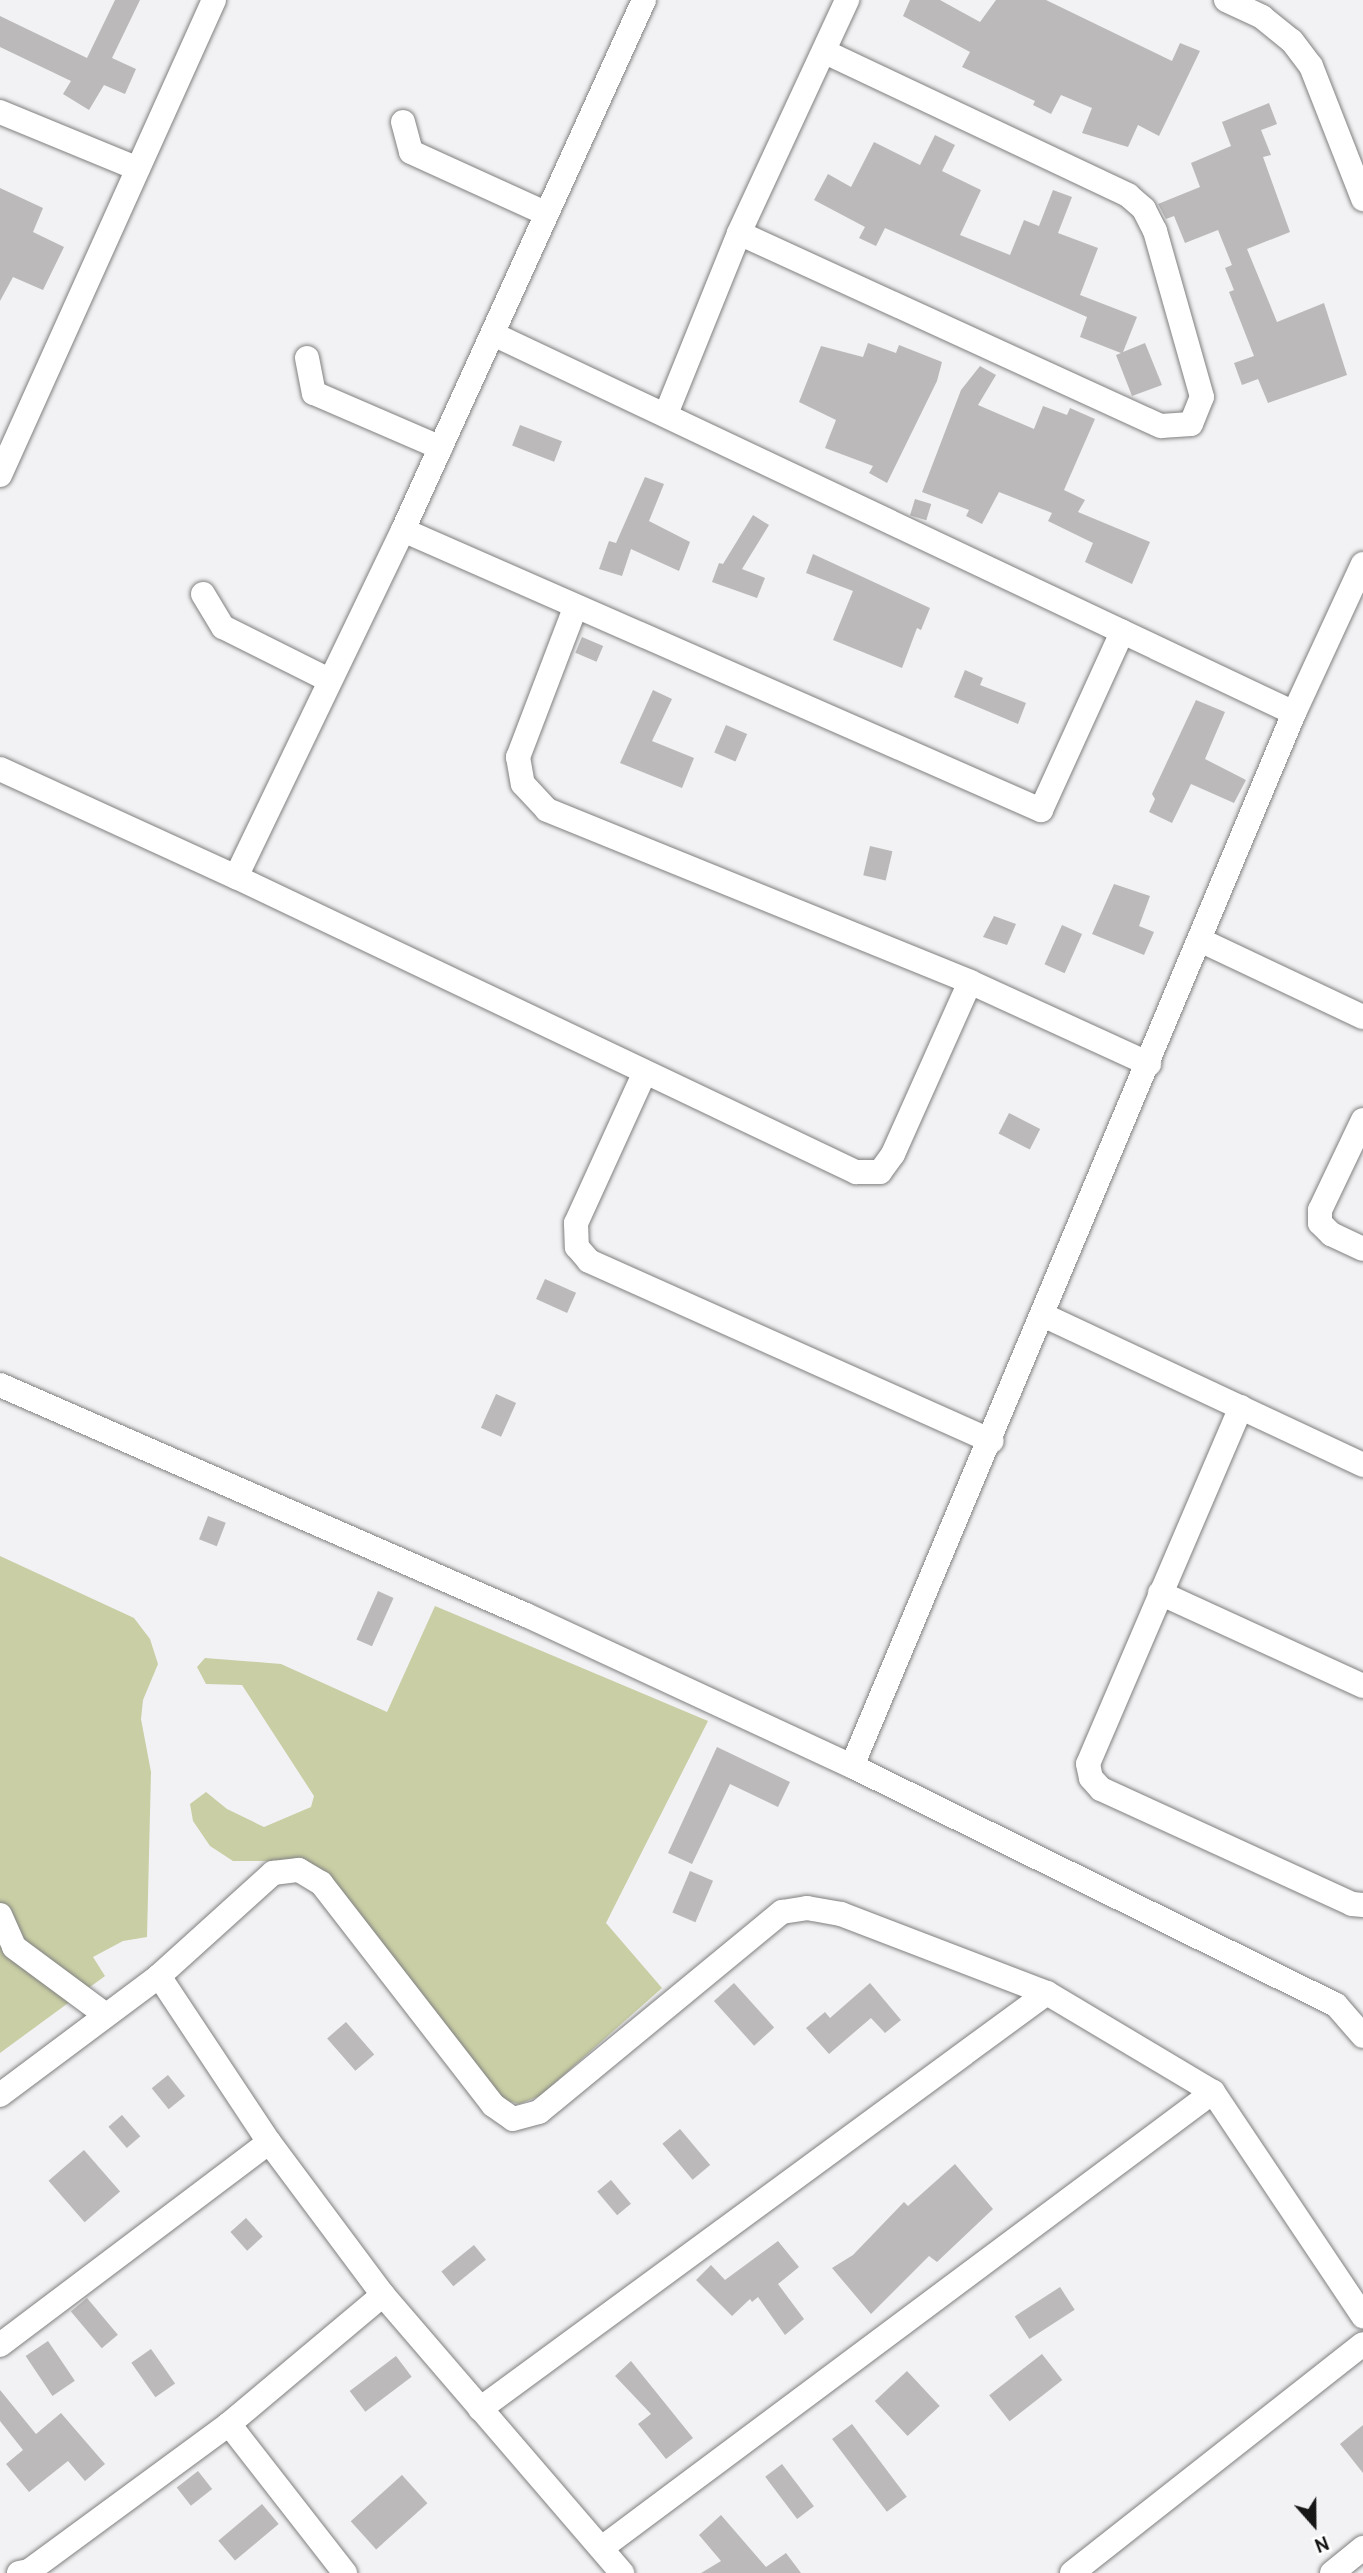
<!DOCTYPE html>
<style>
body{margin:0}
#map{position:relative;width:1363px;height:2573px;overflow:hidden;background:#f2f2f4;font-family:Cabin,sans-serif}
div>[style]{position:absolute}
[style*='--x']{left:calc(var(--x)*1px);top:calc(var(--y)*1px);width:calc(var(--w)*1px);rotate:calc(var(--a)*1deg)}
.green>*{inset:0;background:#c9cea4}
.building>*{inset:0;background:#bbb9b9;transform-origin:0 0}
.roads{filter:drop-shadow(0 0 2px #808081) drop-shadow(0 0 2px #808081)}
.minor>*{height:24px;margin:-12px;padding:0 12px;transform-origin:12px;border-radius:12px;background:#fff}
span{translate:-50% -50%;white-space:nowrap;text-align:center;line-height:1.15;-webkit-text-stroke:7px #fff;paint-order:stroke}
.north{position:absolute;left:1279px;top:2489px;width:70px;height:70px;-webkit-text-stroke:5px #fff;paint-order:stroke;rotate:159deg;font-size:19px;font-weight:700;line-height:28px;text-align:center;color:#161617}
.north::after{content:'';display:block;margin:auto;width:24px;height:32px;background:#161617;clip-path:polygon(50% 0,100% 100%,50% 72%,0 100%)}
</style>
<div id="map">
<div class="green">
<div style="clip-path:polygon(0 1556px,134px 1618px,150px 1639px,158px 1664px,143px 1700px,141px 1719px,151px 1772px,147px 1937px,123px 1941px,93px 1957px,105px 1976px,0 2053px)"></div>
<div style="clip-path:polygon(435px 1606px,708px 1721px,606px 1923px,662px 1988px,540px 2096px,519px 2104px,497px 2098px,300px 1861px,233px 1861px,210px 1846px,193px 1821px,190px 1804px,206px 1792px,227px 1809px,264px 1827px,311px 1807px,314px 1796px,242px 1685px,206px 1684px,197px 1667px,205px 1658px,281px 1664px,387px 1712px)"></div>
</div>
<div class="building">
<div style="clip-path:polygon(115px 0,140px 0,112px 58px,136px 69px,125px 94px,104px 85px,89px 110px,63px 94px,71px 81px,0 47px,0 16px,87px 58px)"></div>
<div style="clip-path:polygon(910px 0,940px 0,980px 22px,996px 0,1046px 0,1172px 61px,1180px 43px,1200px 51px,1159px 136px,1138px 125px,1128px 147px,1082px 133px,1092px 108px,1061px 95px,1051px 114px,1033px 105px,1035px 101px,962px 67px,970px 52px,903px 16px)"></div>
<div style="clip-path:polygon(1269px 103px,1277px 124px,1261px 130px,1271px 155px,1263px 157px,1290px 232px,1247px 249px,1277px 322px,1324px 303px,1347px 375px,1268px 403px,1258px 379px,1242px 385px,1234px 363px,1254px 356px,1229px 292px,1234px 290px,1225px 268px,1232px 265px,1218px 230px,1185px 243px,1174px 216px,1166px 219px,1158px 204px,1200px 187px,1191px 163px,1231px 146px,1222px 122px)"></div>
<div style="clip-path:polygon(935px 135px,955px 145px,942px 171px,981px 190px,960px 235px,1010px 255px,1024px 220px,1039px 226px,1053px 190px,1072px 197px,1058px 233px,1098px 248px,1080px 295px,1137px 317px,1123px 352px,1145px 343px,1162px 385px,1132px 396px,1116px 355px,1121px 353px,1080px 337px,1087px 317px,885px 228px,876px 246px,859px 238px,865px 227px,814px 200px,828px 174px,851px 187px,874px 142px,920px 165px)"></div>
<div style="clip-path:polygon(0 188px,43px 208px,33px 232px,64px 247px,43px 290px,13px 277px,0 301px)"></div>
<div style="clip-path:polygon(868px 343px,896px 353px,899px 345px,942px 362px,937px 381px,887px 483px,869px 473px,873px 466px,825px 448px,836px 420px,799px 402px,821px 346px,863px 357px)"></div>
<div style="clip-path:polygon(980px 366px,996px 375px,978px 405px,1034px 429px,1043px 406px,1067px 415px,1070px 408px,1095px 419px,1064px 490px,1085px 500px,1078px 512px,1150px 542px,1132px 584px,1085px 562px,1093px 543px,1048px 521px,1052px 513px,999px 492px,982px 524px,966px 516px,969px 510px,922px 492px,961px 390px)"></div>
<div style="left:520px;top:425px;width:45px;height:22px;rotate:21deg"></div>
<div style="clip-path:polygon(645px 477px,664px 484px,649px 521px,690px 542px,679px 571px,631px 549px,622px 576px,599px 569px,609px 541px,616px 543px)"></div>
<div style="left:915px;top:499px;width:17px;height:17px;rotate:17deg"></div>
<div style="clip-path:polygon(753px 515px,769px 525px,742px 569px,765px 578px,757px 598px,712px 582px,719px 563px,723px 564px)"></div>
<div style="clip-path:polygon(813px 554px,930px 608px,921px 630px,917px 628px,902px 668px,833px 640px,853px 591px,806px 573px)"></div>
<div style="left:582px;top:637px;width:23px;height:17px;rotate:23deg"></div>
<div style="clip-path:polygon(965px 670px,983px 678px,980px 685px,1026px 703px,1018px 724px,954px 697px)"></div>
<div style="clip-path:polygon(653px 690px,672px 699px,652px 741px,694px 758px,682px 788px,620px 763px)"></div>
<div style="clip-path:polygon(1196px 700px,1225px 712px,1205px 759px,1246px 780px,1234px 803px,1191px 784px,1172px 823px,1149px 812px,1155px 799px,1152px 794px)"></div>
<div style="left:726px;top:725px;width:23px;height:30px;rotate:23deg"></div>
<div style="left:870px;top:846px;width:23px;height:30px;rotate:13deg"></div>
<div style="clip-path:polygon(1114px 884px,1150px 896px,1139px 926px,1154px 932px,1144px 955px,1092px 934px)"></div>
<div style="clip-path:polygon(994px 916px,1016px 924px,1007px 945px,983px 937px)"></div>
<div style="left:1062px;top:925px;width:22px;height:43px;rotate:24deg"></div>
<div style="left:1009px;top:1113px;width:35px;height:23px;rotate:27deg"></div>
<div style="left:545px;top:1279px;width:34px;height:22px;rotate:24deg"></div>
<div style="left:496px;top:1394px;width:22px;height:37px;rotate:24deg"></div>
<div style="left:208px;top:1516px;width:19px;height:25px;rotate:21deg"></div>
<div style="left:378px;top:1591px;width:17px;height:53px;rotate:24deg"></div>
<div style="clip-path:polygon(717px 1747px,790px 1782px,778px 1807px,730px 1784px,692px 1864px,668px 1853px)"></div>
<div style="left:690px;top:1871px;width:25px;height:45px;rotate:23deg"></div>
<div style="left:734px;top:1983px;width:60px;height:27px;rotate:48deg"></div>
<div style="clip-path:polygon(870px 1983px,901px 2020px,885px 2033px,871px 2018px,829px 2054px,806px 2028px,825px 2012px,830px 2018px)"></div>
<div style="left:346px;top:2022px;width:43px;height:25px;rotate:49deg"></div>
<div style="left:168px;top:2075px;width:27px;height:21px;rotate:51deg"></div>
<div style="left:122px;top:2115px;width:28px;height:18px;rotate:49deg"></div>
<div style="left:680px;top:2129px;width:47px;height:23px;rotate:50deg"></div>
<div style="left:84px;top:2150px;width:55px;height:47px;rotate:49deg"></div>
<div style="clip-path:polygon(955px 2164px,993px 2209px,937px 2262px,929px 2256px,871px 2314px,832px 2268px,853px 2255px,904px 2202px,908px 2206px)"></div>
<div style="left:611px;top:2180px;width:31px;height:18px;rotate:50deg"></div>
<div style="left:246px;top:2218px;width:25px;height:21px;rotate:48deg"></div>
<div style="clip-path:polygon(778px 2241px,799px 2267px,778px 2284px,804px 2319px,785px 2335px,758px 2297px,752px 2302px,750px 2299px,732px 2316px,696px 2280px,711px 2265px,725px 2280px)"></div>
<div style="left:474px;top:2245px;width:19px;height:42px;rotate:51deg"></div>
<div style="left:1060px;top:2287px;width:27px;height:54px;rotate:57deg"></div>
<div style="left:87px;top:2298px;width:48px;height:21px;rotate:50deg"></div>
<div style="left:48px;top:2341px;width:48px;height:27px;rotate:56deg"></div>
<div style="left:151px;top:2349px;width:42px;height:24px;rotate:55deg"></div>
<div style="left:1042px;top:2354px;width:33px;height:67px;rotate:52deg"></div>
<div style="left:396px;top:2356px;width:26px;height:58px;rotate:53deg"></div>
<div style="clip-path:polygon(631px 2361px,693px 2438px,666px 2459px,638px 2424px,651px 2414px,615px 2376px)"></div>
<div style="left:907px;top:2371px;width:48px;height:44px;rotate:47deg"></div>
<div style="clip-path:polygon(0 2390px,36px 2434px,61px 2413px,105px 2464px,85px 2481px,68px 2461px,29px 2492px,6px 2464px,23px 2450px,0 2421px)"></div>
<div style="left:852px;top:2424px;width:91px;height:25px;rotate:53deg"></div>
<div style="clip-path:polygon(1363px 2425px,1363px 2473px,1340px 2444px)"></div>
<div style="left:782px;top:2464px;width:53px;height:21px;rotate:53deg"></div>
<div style="left:198px;top:2471px;width:23px;height:27px;rotate:52deg"></div>
<div style="left:402px;top:2475px;width:38px;height:69px;rotate:48deg"></div>
<div style="left:262px;top:2504px;width:26px;height:57px;rotate:50deg"></div>
<div style="clip-path:polygon(721px 2515px,766px 2567px,786px 2553px,801px 2573px,701px 2573px,721px 2561px,699px 2535px)"></div>
</div>
<div class="roads">
<div class="minor">
<div style="--x:1226;--y:0;--w:40;--a:25"></div>
<div style="--x:1262;--y:17;--w:38;--a:39"></div>
<div style="--x:1292;--y:41;--w:31;--a:53"></div>
<div style="--x:1311;--y:66;--w:143;--a:68.6"></div>
<div style="--x:0;--y:112;--w:149;--a:22.4"></div>
<div style="--x:403;--y:122;--w:31;--a:75"></div>
<div style="--x:411;--y:152;--w:149;--a:24.5"></div>
<div style="--x:739;--y:233;--w:464;--a:24.6"></div>
<div style="--x:1161;--y:426;--w:30;--a:-4"></div>
<div style="--x:1191;--y:424;--w:29;--a:-68"></div>
<div style="--x:1202;--y:397;--w:173;--a:-105.8"></div>
<div style="--x:1155;--y:231;--w:25;--a:-117"></div>
<div style="--x:1144;--y:209;--w:21;--a:-139"></div>
<div style="--x:1128;--y:195;--w:336;--a:-154.7"></div>
<div style="--x:493;--y:334;--w:886;--a:25.32"></div>
<div style="--x:307;--y:358;--w:36;--a:79"></div>
<div style="--x:314;--y:393;--w:138;--a:23.4"></div>
<div style="--x:666;--y:414;--w:195;--a:-68"></div>
<div style="--x:739;--y:233;--w:257;--a:-65.1"></div>
<div style="--x:0;--y:475;--w:521;--a:-65.75"></div>
<div style="--x:403;--y:530;--w:697;--a:23.7"></div>
<div style="--x:1041;--y:810;--w:196;--a:-65.5"></div>
<div style="--x:203;--y:594;--w:39;--a:59"></div>
<div style="--x:223;--y:627;--w:119;--a:26.6"></div>
<div style="--x:575;--y:608;--w:160;--a:110.9"></div>
<div style="--x:518;--y:757;--w:27;--a:80"></div>
<div style="--x:523;--y:784;--w:35;--a:47"></div>
<div style="--x:547;--y:810;--w:457;--a:22.1"></div>
<div style="--x:970;--y:982;--w:197;--a:24.6"></div>
<div style="--x:0;--y:769;--w:260;--a:24.6"></div>
<div style="--x:236;--y:877;--w:687;--a:25.45"></div>
<div style="--x:856;--y:1172;--w:24;--a:0"></div>
<div style="--x:880;--y:1172;--w:22;--a:-54"></div>
<div style="--x:893;--y:1154;--w:188;--a:-65.9"></div>
<div style="--x:236;--y:877;--w:385;--a:-64.3"></div>
<div style="--x:403;--y:530;--w:582;--a:-65.55"></div>
<div style="--x:1200;--y:940;--w:180;--a:25.3"></div>
<div style="--x:644;--y:1074;--w:164;--a:114.5"></div>
<div style="--x:576;--y:1223;--w:24;--a:88"></div>
<div style="--x:577;--y:1247;--w:18;--a:49"></div>
<div style="--x:589;--y:1261;--w:441;--a:24.1"></div>
<div style="--x:1363;--y:1120;--w:100;--a:115.5"></div>
<div style="--x:1320;--y:1210;--w:13;--a:90"></div>
<div style="--x:1320;--y:1223;--w:16;--a:45"></div>
<div style="--x:1331;--y:1234;--w:35;--a:25"></div>
<div style="--x:1045;--y:1316;--w:351;--a:25.1"></div>
<div style="--x:0;--y:1385;--w:574;--a:23.62"></div>
<div style="--x:526;--y:1615;--w:359;--a:24.9"></div>
<div style="--x:852;--y:1766;--w:540;--a:26.28"></div>
<div style="--x:1336;--y:2005;--w:41;--a:48.9"></div>
<div style="--x:1241;--y:1407;--w:388;--a:113.2"></div>
<div style="--x:1088;--y:1764;--w:14;--a:78"></div>
<div style="--x:1091;--y:1778;--w:15;--a:48"></div>
<div style="--x:1101;--y:1789;--w:276;--a:24.6"></div>
<div style="--x:1352;--y:1904;--w:11;--a:5"></div>
<div style="--x:1160;--y:1593;--w:223;--a:24.6"></div>
<div style="--x:852;--y:1766;--w:1142;--a:-67.23"></div>
<div style="--x:1294;--y:713;--w:164;--a:-65.2"></div>
<div style="--x:0;--y:1915;--w:35;--a:66"></div>
<div style="--x:14;--y:1947;--w:114;--a:36.5"></div>
<div style="--x:159;--y:1976;--w:199;--a:56.5"></div>
<div style="--x:269;--y:2142;--w:191;--a:53.3"></div>
<div style="--x:383;--y:2295;--w:367;--a:49.3"></div>
<div style="--x:0;--y:2095;--w:199;--a:-36.8"></div>
<div style="--x:159;--y:1976;--w:154;--a:-42.1"></div>
<div style="--x:273;--y:1873;--w:26;--a:-7"></div>
<div style="--x:299;--y:1870;--w:26;--a:31"></div>
<div style="--x:321;--y:1883;--w:281;--a:52.2"></div>
<div style="--x:493;--y:2105;--w:24;--a:35"></div>
<div style="--x:513;--y:2119;--w:27;--a:-15"></div>
<div style="--x:539;--y:2112;--w:315;--a:-39.5"></div>
<div style="--x:782;--y:1912;--w:25;--a:-9"></div>
<div style="--x:807;--y:1908;--w:35;--a:10"></div>
<div style="--x:841;--y:1914;--w:221;--a:21"></div>
<div style="--x:1047;--y:1993;--w:193;--a:30.8"></div>
<div style="--x:1213;--y:2092;--w:270;--a:56.2"></div>
<div style="--x:0;--y:2345;--w:337;--a:-37"></div>
<div style="--x:480;--y:2409;--w:703;--a:-36.27"></div>
<div style="--x:229;--y:2424;--w:189;--a:52.1"></div>
<div style="--x:603;--y:2547;--w:761;--a:-36.72"></div>
<div style="--x:19;--y:2573;--w:10;--a:-11"></div>
<div style="--x:29;--y:2571;--w:248;--a:-36.3"></div>
<div style="--x:229;--y:2424;--w:201;--a:-40"></div>
<div style="--x:1072;--y:2573;--w:370;--a:-38.2"></div>
<div style="--x:1332;--y:2573;--w:40;--a:-39"></div>
</div>
</div>
<div class="north">N</div>
</div>
